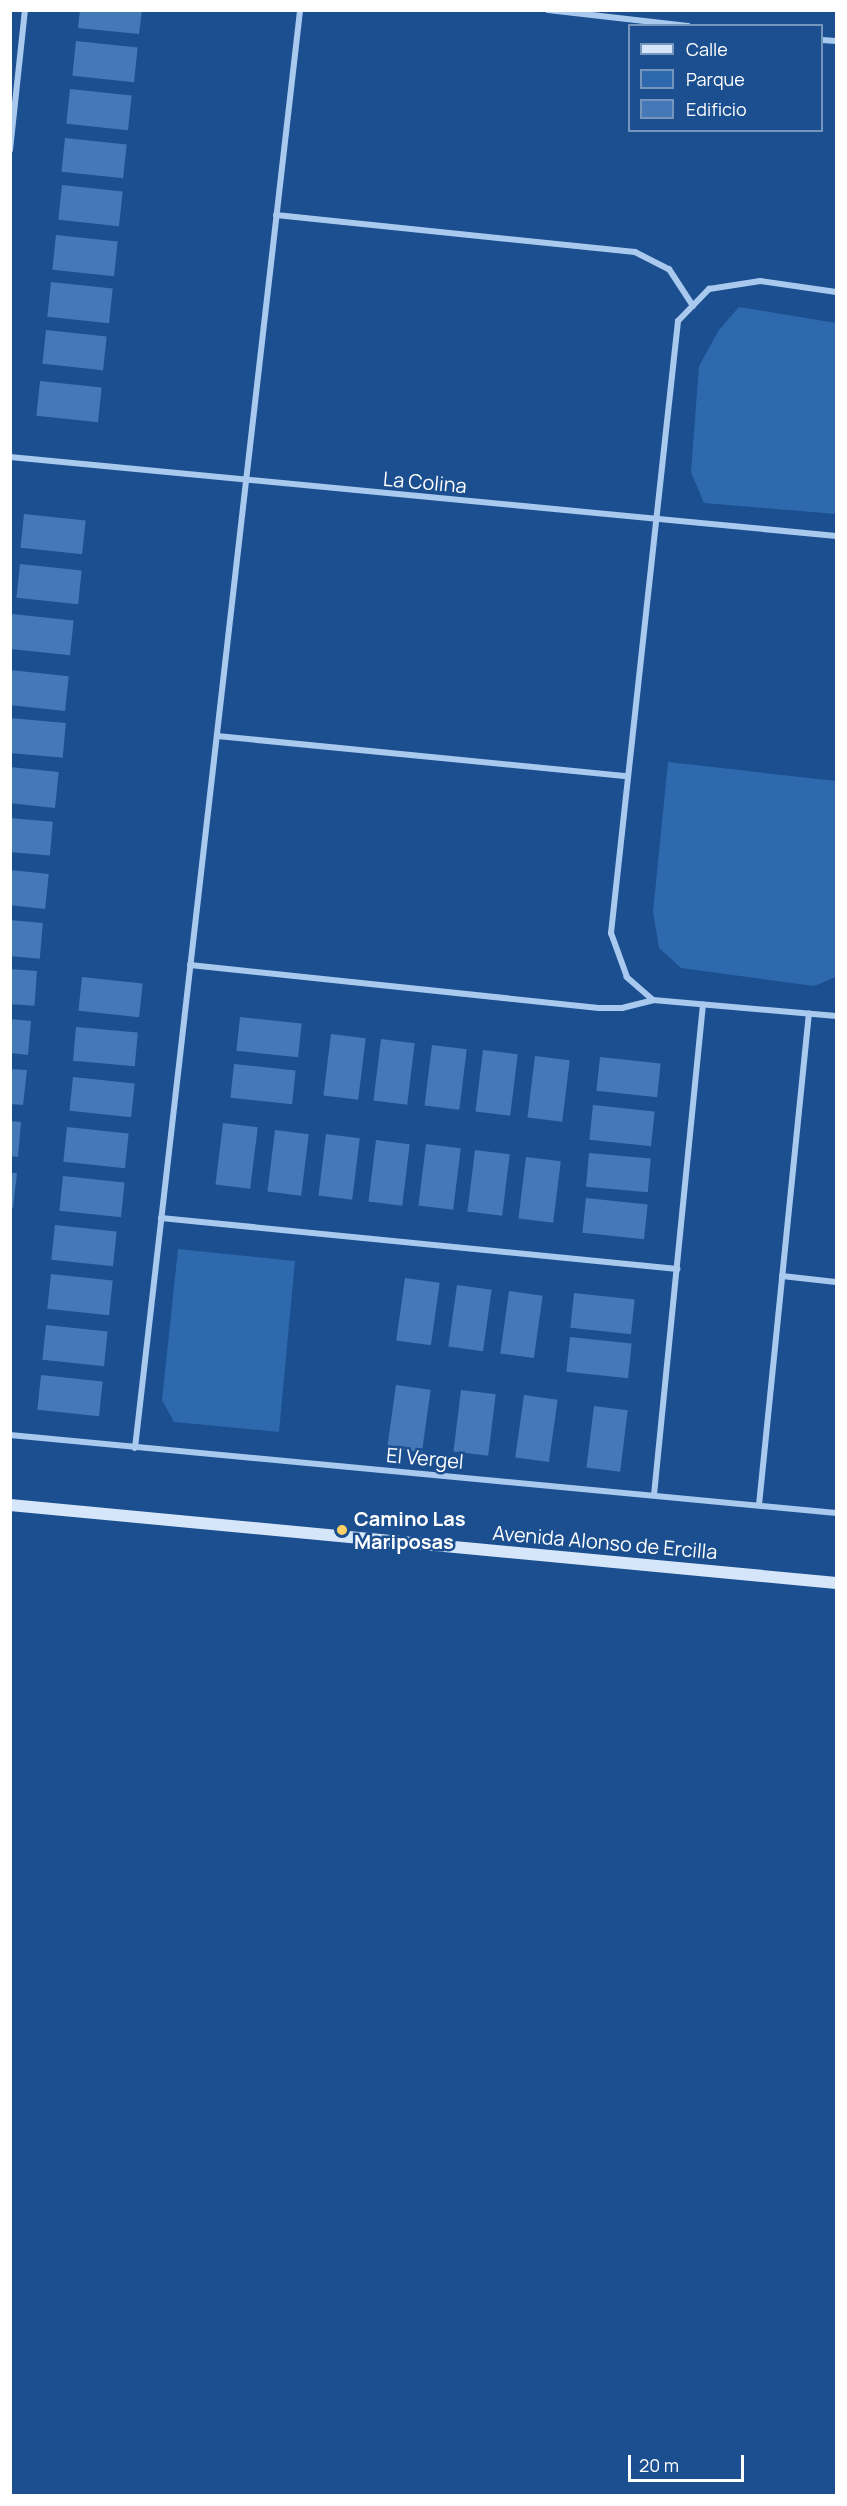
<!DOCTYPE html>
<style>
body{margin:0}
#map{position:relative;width:847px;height:2506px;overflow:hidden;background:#1b4f8f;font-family:Manrope,sans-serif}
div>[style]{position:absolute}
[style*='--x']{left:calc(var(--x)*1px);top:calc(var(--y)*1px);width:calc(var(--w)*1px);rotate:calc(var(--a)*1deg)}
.green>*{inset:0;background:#2e69ad}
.building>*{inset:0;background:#4478b7;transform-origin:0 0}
.street>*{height:6px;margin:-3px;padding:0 3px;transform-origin:3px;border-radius:3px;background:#a9c9ee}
.secondary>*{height:12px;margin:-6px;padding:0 6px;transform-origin:6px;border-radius:6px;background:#d6e6fa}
.dots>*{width:16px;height:16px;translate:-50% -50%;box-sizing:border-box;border:3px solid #1b4f8f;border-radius:50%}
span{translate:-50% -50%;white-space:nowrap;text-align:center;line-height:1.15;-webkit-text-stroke:5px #1b4f8f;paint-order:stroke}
.street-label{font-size:20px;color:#fff}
.poi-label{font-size:20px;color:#fff;font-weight:700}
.left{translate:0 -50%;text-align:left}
.frame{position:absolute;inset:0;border:12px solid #fff;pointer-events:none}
.legend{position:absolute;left:628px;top:24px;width:195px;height:108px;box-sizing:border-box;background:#1b4f8f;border:2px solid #7695bc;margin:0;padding:8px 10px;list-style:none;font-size:18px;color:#fff}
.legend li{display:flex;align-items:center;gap:12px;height:30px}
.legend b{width:30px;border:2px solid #7695bc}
.scale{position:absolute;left:628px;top:2455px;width:116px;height:27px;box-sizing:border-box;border:3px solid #fff;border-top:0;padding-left:8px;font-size:18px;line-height:21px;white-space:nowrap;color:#fff;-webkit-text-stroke:4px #1b4f8f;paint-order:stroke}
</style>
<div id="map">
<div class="green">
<div style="clip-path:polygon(739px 307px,836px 323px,836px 514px,704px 503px,691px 472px,699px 366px,719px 330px)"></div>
<div style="clip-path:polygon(668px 762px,836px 781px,836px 977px,814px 986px,681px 968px,659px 948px,653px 912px)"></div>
<div style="clip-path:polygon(178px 1249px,295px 1261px,279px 1432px,174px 1422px,162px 1400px)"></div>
</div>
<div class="building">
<div style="clip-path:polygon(80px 10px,142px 10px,139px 34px,78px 28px)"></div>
<div style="left:76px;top:41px;width:62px;height:35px;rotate:6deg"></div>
<div style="left:70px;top:89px;width:62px;height:35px;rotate:6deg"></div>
<div style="left:65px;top:138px;width:62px;height:34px;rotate:6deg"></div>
<div style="left:62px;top:185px;width:61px;height:35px;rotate:6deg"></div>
<div style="left:56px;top:235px;width:62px;height:35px;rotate:6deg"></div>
<div style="left:51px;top:282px;width:62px;height:35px;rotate:6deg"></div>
<div style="left:46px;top:330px;width:61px;height:34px;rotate:6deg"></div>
<div style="left:40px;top:381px;width:62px;height:35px;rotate:6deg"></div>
<div style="left:24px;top:514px;width:62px;height:34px;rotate:6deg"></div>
<div style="left:20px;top:564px;width:62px;height:34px;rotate:6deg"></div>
<div style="left:12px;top:614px;width:62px;height:35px;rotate:6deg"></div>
<div style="left:10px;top:670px;width:59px;height:35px;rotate:6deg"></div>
<div style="left:10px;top:718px;width:56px;height:35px;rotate:5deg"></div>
<div style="left:10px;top:767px;width:49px;height:36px;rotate:6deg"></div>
<div style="left:10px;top:818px;width:43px;height:34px;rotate:5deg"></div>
<div style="left:10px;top:870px;width:39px;height:35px;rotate:6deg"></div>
<div style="left:10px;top:920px;width:33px;height:36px;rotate:5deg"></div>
<div style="left:10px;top:969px;width:27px;height:35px;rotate:4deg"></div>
<div style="left:82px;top:977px;width:61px;height:34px;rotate:6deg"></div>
<div style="left:240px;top:1017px;width:62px;height:34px;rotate:6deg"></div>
<div style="clip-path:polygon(10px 1019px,31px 1021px,28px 1055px,10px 1053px)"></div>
<div style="left:76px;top:1027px;width:62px;height:34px;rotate:5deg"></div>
<div style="left:331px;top:1034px;width:35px;height:62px;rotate:7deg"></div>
<div style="left:381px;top:1039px;width:34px;height:62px;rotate:7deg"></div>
<div style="left:432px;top:1045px;width:35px;height:61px;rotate:7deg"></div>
<div style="left:483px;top:1050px;width:35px;height:62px;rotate:7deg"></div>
<div style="left:535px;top:1056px;width:35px;height:62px;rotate:7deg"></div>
<div style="left:600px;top:1057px;width:61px;height:34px;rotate:6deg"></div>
<div style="left:234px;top:1064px;width:62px;height:34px;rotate:6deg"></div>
<div style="clip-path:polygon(10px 1069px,27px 1070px,23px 1105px,10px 1104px)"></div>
<div style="left:73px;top:1077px;width:62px;height:34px;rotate:6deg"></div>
<div style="left:593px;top:1105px;width:62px;height:35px;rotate:6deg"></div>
<div style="clip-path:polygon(10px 1121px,21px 1122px,18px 1157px,10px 1156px)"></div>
<div style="left:223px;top:1123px;width:35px;height:62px;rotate:7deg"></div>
<div style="left:67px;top:1127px;width:62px;height:35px;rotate:6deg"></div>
<div style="left:275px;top:1130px;width:34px;height:62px;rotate:7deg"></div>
<div style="left:326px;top:1134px;width:34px;height:62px;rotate:7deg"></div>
<div style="left:376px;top:1140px;width:34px;height:62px;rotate:7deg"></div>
<div style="left:426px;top:1144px;width:35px;height:62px;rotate:7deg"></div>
<div style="left:475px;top:1150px;width:35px;height:62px;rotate:7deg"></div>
<div style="left:589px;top:1153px;width:62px;height:34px;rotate:5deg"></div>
<div style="left:526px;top:1157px;width:35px;height:62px;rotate:7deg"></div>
<div style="clip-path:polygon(10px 1173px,17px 1173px,13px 1208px,10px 1207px)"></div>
<div style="left:63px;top:1176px;width:62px;height:35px;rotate:6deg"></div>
<div style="left:586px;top:1198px;width:62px;height:35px;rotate:6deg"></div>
<div style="left:55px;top:1225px;width:62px;height:35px;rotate:6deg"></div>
<div style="left:51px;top:1274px;width:62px;height:35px;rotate:6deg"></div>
<div style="left:405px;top:1278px;width:35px;height:63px;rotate:8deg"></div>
<div style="left:457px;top:1285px;width:35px;height:62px;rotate:8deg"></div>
<div style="left:509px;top:1291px;width:34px;height:63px;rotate:8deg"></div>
<div style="left:574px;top:1293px;width:61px;height:35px;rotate:6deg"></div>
<div style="left:46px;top:1325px;width:62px;height:35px;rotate:6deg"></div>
<div style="left:570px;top:1337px;width:62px;height:35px;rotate:6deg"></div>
<div style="left:41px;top:1375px;width:62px;height:35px;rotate:6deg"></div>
<div style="left:396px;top:1385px;width:35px;height:63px;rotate:8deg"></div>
<div style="left:461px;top:1390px;width:35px;height:62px;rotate:7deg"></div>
<div style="left:524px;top:1395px;width:34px;height:63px;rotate:8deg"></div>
<div style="left:594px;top:1406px;width:34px;height:62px;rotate:7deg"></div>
</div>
<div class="street">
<div style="--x:548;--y:10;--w:141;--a:6.5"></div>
<div style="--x:822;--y:40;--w:14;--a:4"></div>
<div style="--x:10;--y:150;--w:141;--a:-83.9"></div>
<div style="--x:276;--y:215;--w:361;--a:5.9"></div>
<div style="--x:635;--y:252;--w:38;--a:27"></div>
<div style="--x:669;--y:269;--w:44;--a:57"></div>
<div style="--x:10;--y:457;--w:830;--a:5.46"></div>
<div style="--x:217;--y:736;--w:412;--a:5.6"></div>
<div style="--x:190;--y:965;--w:411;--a:6"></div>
<div style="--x:599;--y:1008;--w:23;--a:0"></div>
<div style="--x:622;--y:1008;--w:32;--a:-14"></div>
<div style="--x:653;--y:1000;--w:184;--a:5"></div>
<div style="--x:653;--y:1000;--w:35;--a:-139"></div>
<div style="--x:627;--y:977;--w:47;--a:-110"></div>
<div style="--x:611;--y:933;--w:616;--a:-83.75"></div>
<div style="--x:678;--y:321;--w:45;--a:-45.9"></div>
<div style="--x:709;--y:289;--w:52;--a:-8.9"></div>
<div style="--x:760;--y:281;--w:77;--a:8.2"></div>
<div style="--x:161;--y:1218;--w:519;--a:5.64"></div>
<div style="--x:782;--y:1276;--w:54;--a:6.3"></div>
<div style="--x:10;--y:1435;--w:830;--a:5.39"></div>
<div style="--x:135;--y:1448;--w:1447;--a:-83.45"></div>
<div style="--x:654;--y:1495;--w:493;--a:-84.3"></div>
<div style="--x:759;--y:1505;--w:494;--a:-84.2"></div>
</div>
<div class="secondary">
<div style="--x:10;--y:1505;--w:830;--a:5.39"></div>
</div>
<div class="dots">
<div style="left:342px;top:1530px;background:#ffd166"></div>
</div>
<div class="street-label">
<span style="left:425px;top:482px;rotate:5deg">La Colina</span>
<span style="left:425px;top:1458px;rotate:5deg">El Vergel</span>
<span style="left:605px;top:1542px;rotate:5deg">Avenida Alonso de Ercilla</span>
</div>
<div class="poi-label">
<span class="left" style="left:354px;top:1530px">Camino Las<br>Mariposas</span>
</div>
<div class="frame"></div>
<ul class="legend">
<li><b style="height:8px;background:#d6e6fa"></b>Calle</li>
<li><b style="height:16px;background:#2e69ad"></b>Parque</li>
<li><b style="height:16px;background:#4478b7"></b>Edificio</li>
</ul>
<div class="scale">20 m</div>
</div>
